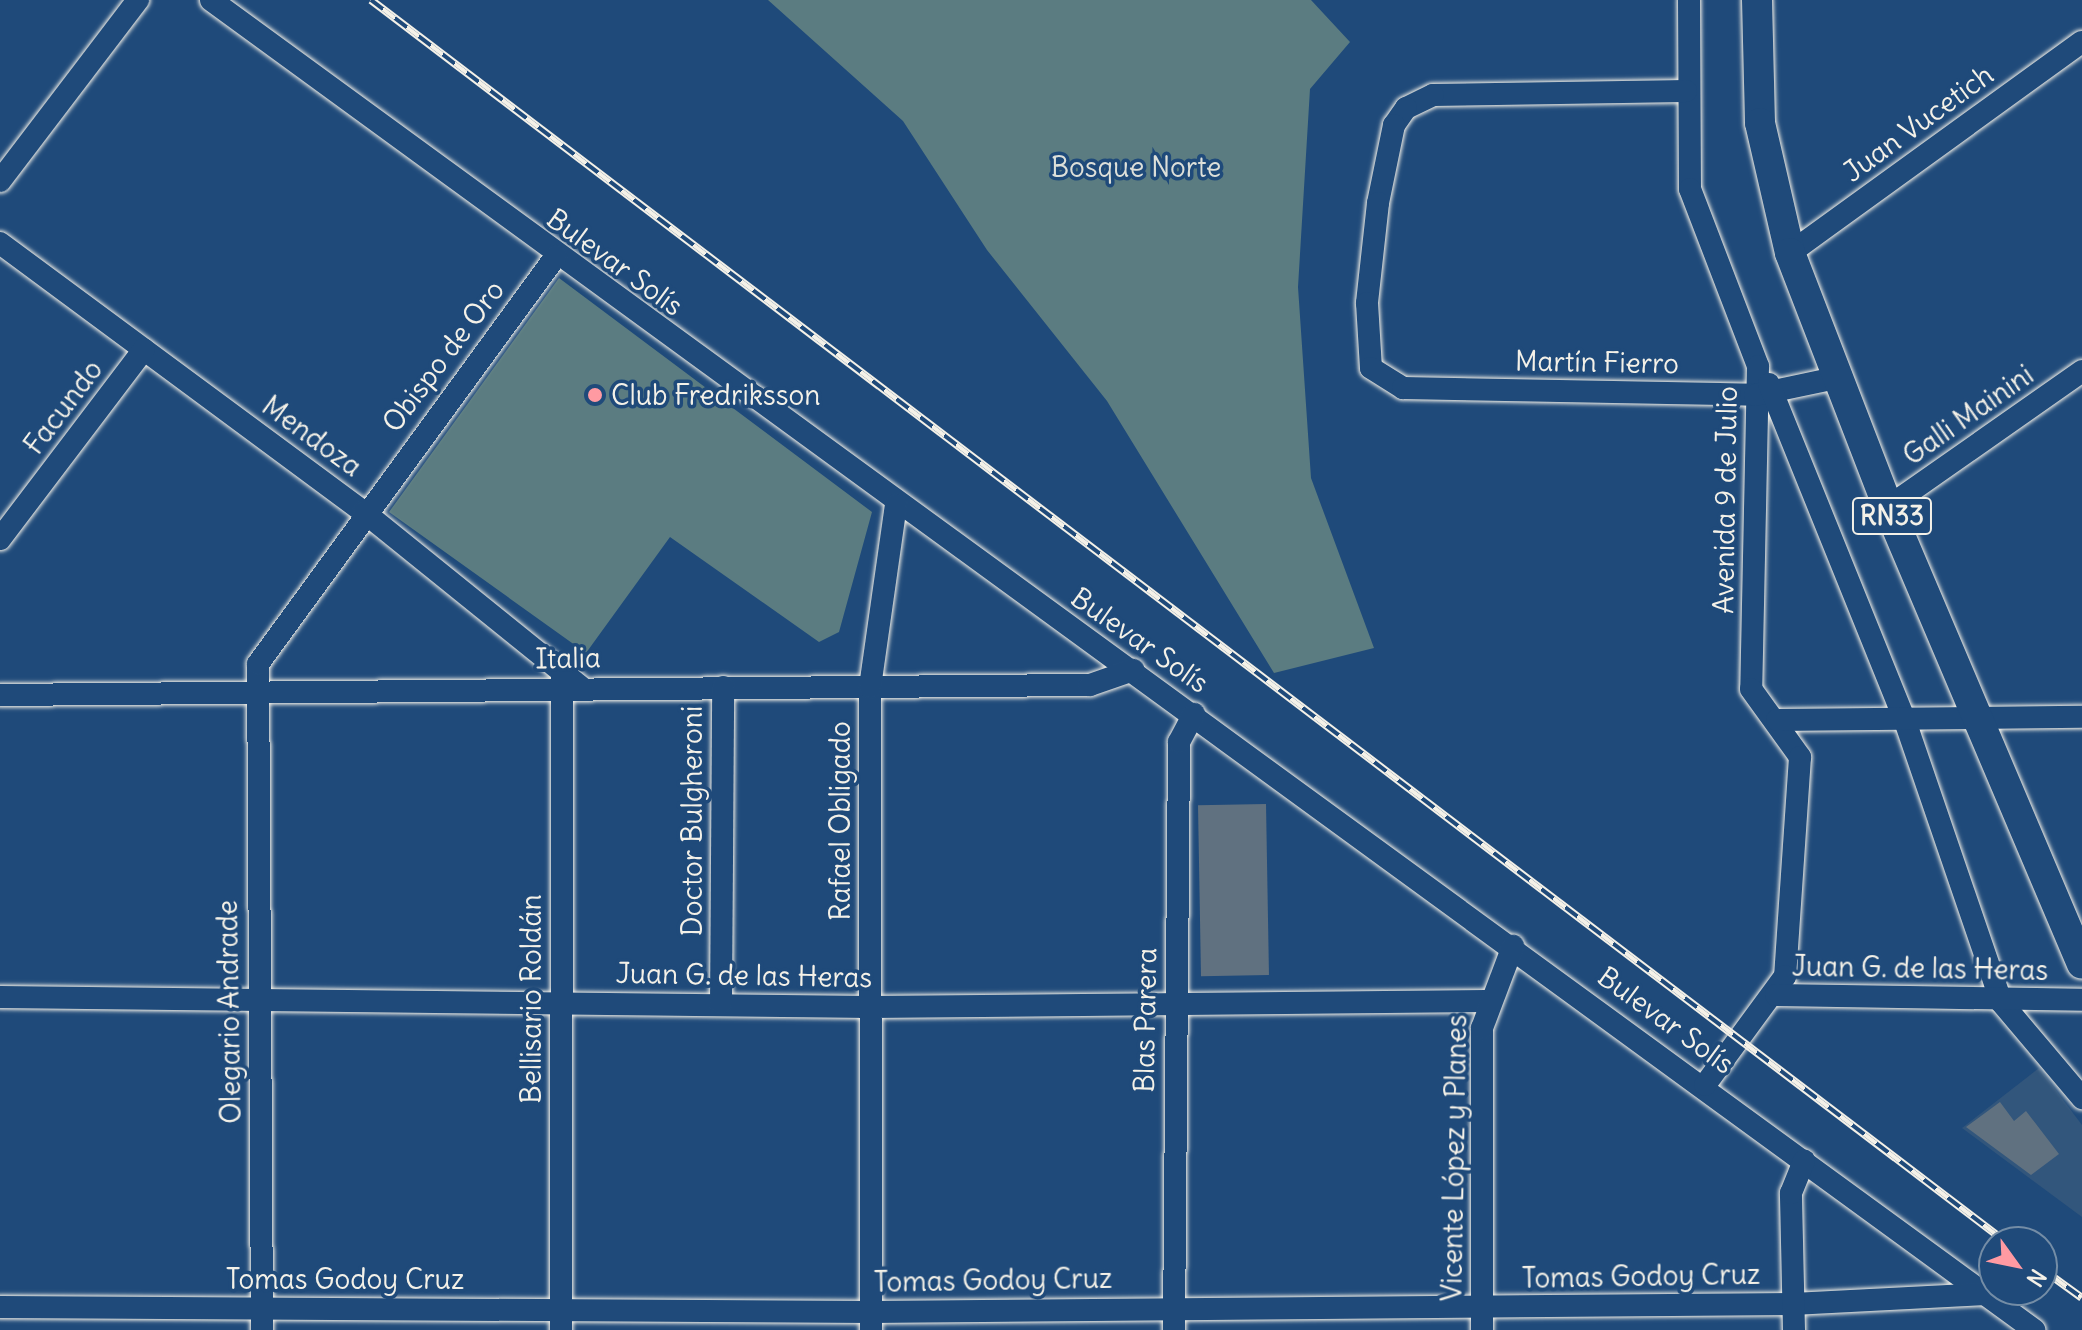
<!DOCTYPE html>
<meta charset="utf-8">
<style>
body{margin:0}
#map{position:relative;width:2082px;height:1330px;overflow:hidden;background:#1f4a7a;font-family:Delius,sans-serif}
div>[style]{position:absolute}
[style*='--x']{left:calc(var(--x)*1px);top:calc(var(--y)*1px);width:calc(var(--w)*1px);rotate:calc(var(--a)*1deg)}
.built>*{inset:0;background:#32567c}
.green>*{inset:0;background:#5b7c81}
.building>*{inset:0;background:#607180;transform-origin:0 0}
.roads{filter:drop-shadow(0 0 2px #f4f1e8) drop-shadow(0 0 2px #f4f1e8)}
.minor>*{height:22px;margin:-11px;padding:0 11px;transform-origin:11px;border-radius:11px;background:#1f4a7a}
.highway>*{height:30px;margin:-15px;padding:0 15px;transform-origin:15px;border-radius:15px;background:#1f4a7a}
.rail>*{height:8px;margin-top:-4px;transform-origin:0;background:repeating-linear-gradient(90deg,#1f4a7a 0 15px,#f4f1e8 0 30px);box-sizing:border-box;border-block:2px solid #f4f1e8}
.dots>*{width:22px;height:22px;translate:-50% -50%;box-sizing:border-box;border:4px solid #1f4a7a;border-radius:50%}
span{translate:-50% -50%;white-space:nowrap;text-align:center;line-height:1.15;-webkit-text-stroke:7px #1f4a7a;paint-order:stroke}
.shield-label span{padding:2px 6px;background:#1f4a7a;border:2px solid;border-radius:6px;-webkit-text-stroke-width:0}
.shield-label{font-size:26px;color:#f4f1e8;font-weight:700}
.street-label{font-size:28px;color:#f4f1e8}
.park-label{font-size:28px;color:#dddfd9}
.poi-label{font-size:28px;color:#f4f1e8}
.left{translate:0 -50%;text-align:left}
.north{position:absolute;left:1978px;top:1226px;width:80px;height:80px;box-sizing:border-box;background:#1f4a7a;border:2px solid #748da6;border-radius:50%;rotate:123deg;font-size:22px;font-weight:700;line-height:32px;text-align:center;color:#f4f1e8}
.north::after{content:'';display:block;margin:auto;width:28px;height:36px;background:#ff9aa2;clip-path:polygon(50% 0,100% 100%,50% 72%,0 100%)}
</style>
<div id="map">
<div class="built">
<div style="clip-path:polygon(2039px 1068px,2082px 1125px,2082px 1217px,1962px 1128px)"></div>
</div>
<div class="green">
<div style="clip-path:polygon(768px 0,1311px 0,1350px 42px,1310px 89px,1298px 287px,1311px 478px,1374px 648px,1274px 673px,1107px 401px,987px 250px,903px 121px)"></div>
<div style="clip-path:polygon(559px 278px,872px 512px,839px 632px,819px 642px,670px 537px,586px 653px,389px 512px)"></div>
</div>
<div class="building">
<div style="left:1266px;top:804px;width:171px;height:68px;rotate:89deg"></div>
<div style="clip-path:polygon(2000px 1102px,2014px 1121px,2026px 1111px,2059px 1154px,2031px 1175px,1966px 1127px)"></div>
</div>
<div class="roads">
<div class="minor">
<div style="--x:211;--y:0;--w:2257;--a:36.11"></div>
<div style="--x:1689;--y:0;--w:189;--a:89.7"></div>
<div style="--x:1690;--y:189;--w:190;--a:69"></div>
<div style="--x:1758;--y:366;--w:323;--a:91.2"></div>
<div style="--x:1751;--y:689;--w:84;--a:54.2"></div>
<div style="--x:1800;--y:757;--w:220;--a:93.9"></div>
<div style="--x:1785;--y:976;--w:135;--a:126.3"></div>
<div style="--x:1686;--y:91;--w:253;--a:179.1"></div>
<div style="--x:1433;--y:95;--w:30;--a:154"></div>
<div style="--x:1406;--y:108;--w:21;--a:125"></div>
<div style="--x:1394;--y:125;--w:80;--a:101.6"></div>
<div style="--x:1378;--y:203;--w:101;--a:96.3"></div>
<div style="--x:1367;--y:303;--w:65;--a:86.5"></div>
<div style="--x:1371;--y:368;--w:38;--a:32"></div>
<div style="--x:1403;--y:388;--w:352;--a:1.1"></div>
<div style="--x:1755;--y:395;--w:83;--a:-11.9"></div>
<div style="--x:0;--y:181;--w:228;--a:-52.7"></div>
<div style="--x:0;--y:243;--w:453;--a:36.5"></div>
<div style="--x:364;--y:512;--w:279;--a:38.9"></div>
<div style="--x:1790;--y:253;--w:360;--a:-35.9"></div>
<div style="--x:1769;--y:384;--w:360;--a:68"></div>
<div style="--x:1904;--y:718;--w:300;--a:71.1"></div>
<div style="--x:2001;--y:1002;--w:126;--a:49.8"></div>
<div style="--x:1888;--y:507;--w:237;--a:-35"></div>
<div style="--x:0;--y:539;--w:238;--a:-52.8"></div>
<div style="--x:0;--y:695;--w:1090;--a:-0.53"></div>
<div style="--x:1090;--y:685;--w:46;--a:-19.2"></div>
<div style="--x:1777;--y:720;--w:305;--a:-0.6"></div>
<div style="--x:1776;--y:995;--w:306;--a:0.9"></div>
<div style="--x:0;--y:997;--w:870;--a:0.66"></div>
<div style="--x:870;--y:1007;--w:616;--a:-0.56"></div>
<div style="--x:721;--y:1003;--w:316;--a:-89.6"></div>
<div style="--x:0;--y:1307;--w:871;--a:0.33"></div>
<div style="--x:871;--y:1312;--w:923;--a:-0.5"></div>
<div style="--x:1794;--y:1304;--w:191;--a:-3"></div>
<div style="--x:262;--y:1330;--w:666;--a:-90.34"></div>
<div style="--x:258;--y:664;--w:505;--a:-53.86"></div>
<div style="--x:561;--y:1330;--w:656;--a:-89.91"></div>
<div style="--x:871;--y:1330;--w:643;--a:-90.09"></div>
<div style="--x:870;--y:687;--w:184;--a:-81.9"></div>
<div style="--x:1174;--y:1330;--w:588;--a:-89.51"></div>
<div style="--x:1179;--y:742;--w:32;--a:-62"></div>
<div style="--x:1482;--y:1330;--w:302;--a:-90"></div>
<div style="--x:1482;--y:1028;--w:88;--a:-69.3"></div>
<div style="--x:1794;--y:1330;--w:137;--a:-91.3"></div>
<div style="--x:1791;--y:1193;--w:35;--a:-68"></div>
</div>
<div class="highway">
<div style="--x:1757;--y:0;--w:123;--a:88.6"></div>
<div style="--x:1760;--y:123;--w:133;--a:77"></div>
<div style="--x:1790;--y:253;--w:272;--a:68.9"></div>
<div style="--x:1888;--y:507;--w:496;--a:67"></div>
</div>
</div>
<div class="rail">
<div style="--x:371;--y:0;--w:2053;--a:37.22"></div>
<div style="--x:2042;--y:1269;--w:49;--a:35.9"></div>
</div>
<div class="dots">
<div style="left:595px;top:395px;background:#ff9aa2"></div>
</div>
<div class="shield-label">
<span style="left:1892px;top:516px">RN33</span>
</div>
<div class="street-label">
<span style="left:1918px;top:123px;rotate:-36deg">Juan Vucetich</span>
<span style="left:615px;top:262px;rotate:36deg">Bulevar Solís</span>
<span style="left:443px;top:356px;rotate:-53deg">Obispo de Oro</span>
<span style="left:1597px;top:362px;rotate:1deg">Martín Fierro</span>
<span style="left:63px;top:407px;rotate:-53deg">Facundo</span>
<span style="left:1968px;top:415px;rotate:-35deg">Galli Mainini</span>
<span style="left:312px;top:436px;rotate:36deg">Mendoza</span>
<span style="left:1725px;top:500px;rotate:-89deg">Avenida 9 de Julio</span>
<span style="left:1140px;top:640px;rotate:35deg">Bulevar Solís</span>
<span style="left:568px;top:658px;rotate:-1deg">Italia</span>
<span style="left:692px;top:821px;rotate:-90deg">Doctor Bulgheroni</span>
<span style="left:840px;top:821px;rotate:-90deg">Rafael Obligado</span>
<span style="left:1920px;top:968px;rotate:1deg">Juan G. de las Heras</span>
<span style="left:744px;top:975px;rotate:1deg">Juan G. de las Heras</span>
<span style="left:531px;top:999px;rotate:-90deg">Bellisario Roldán</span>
<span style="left:229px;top:1012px;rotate:-91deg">Olegario Andrade</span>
<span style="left:1145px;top:1020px;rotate:-89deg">Blas Parera</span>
<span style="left:1666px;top:1020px;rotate:36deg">Bulevar Solís</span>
<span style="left:1454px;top:1158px;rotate:-89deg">Vicente López y Planes</span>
<span style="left:1641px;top:1276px;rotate:-1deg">Tomas Godoy Cruz</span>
<span style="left:345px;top:1279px">Tomas Godoy Cruz</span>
<span style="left:993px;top:1280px;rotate:-1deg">Tomas Godoy Cruz</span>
</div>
<div class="park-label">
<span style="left:1136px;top:167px">Bosque Norte</span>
</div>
<div class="poi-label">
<span class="left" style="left:611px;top:395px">Club Fredriksson</span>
</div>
<div class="north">N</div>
</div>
